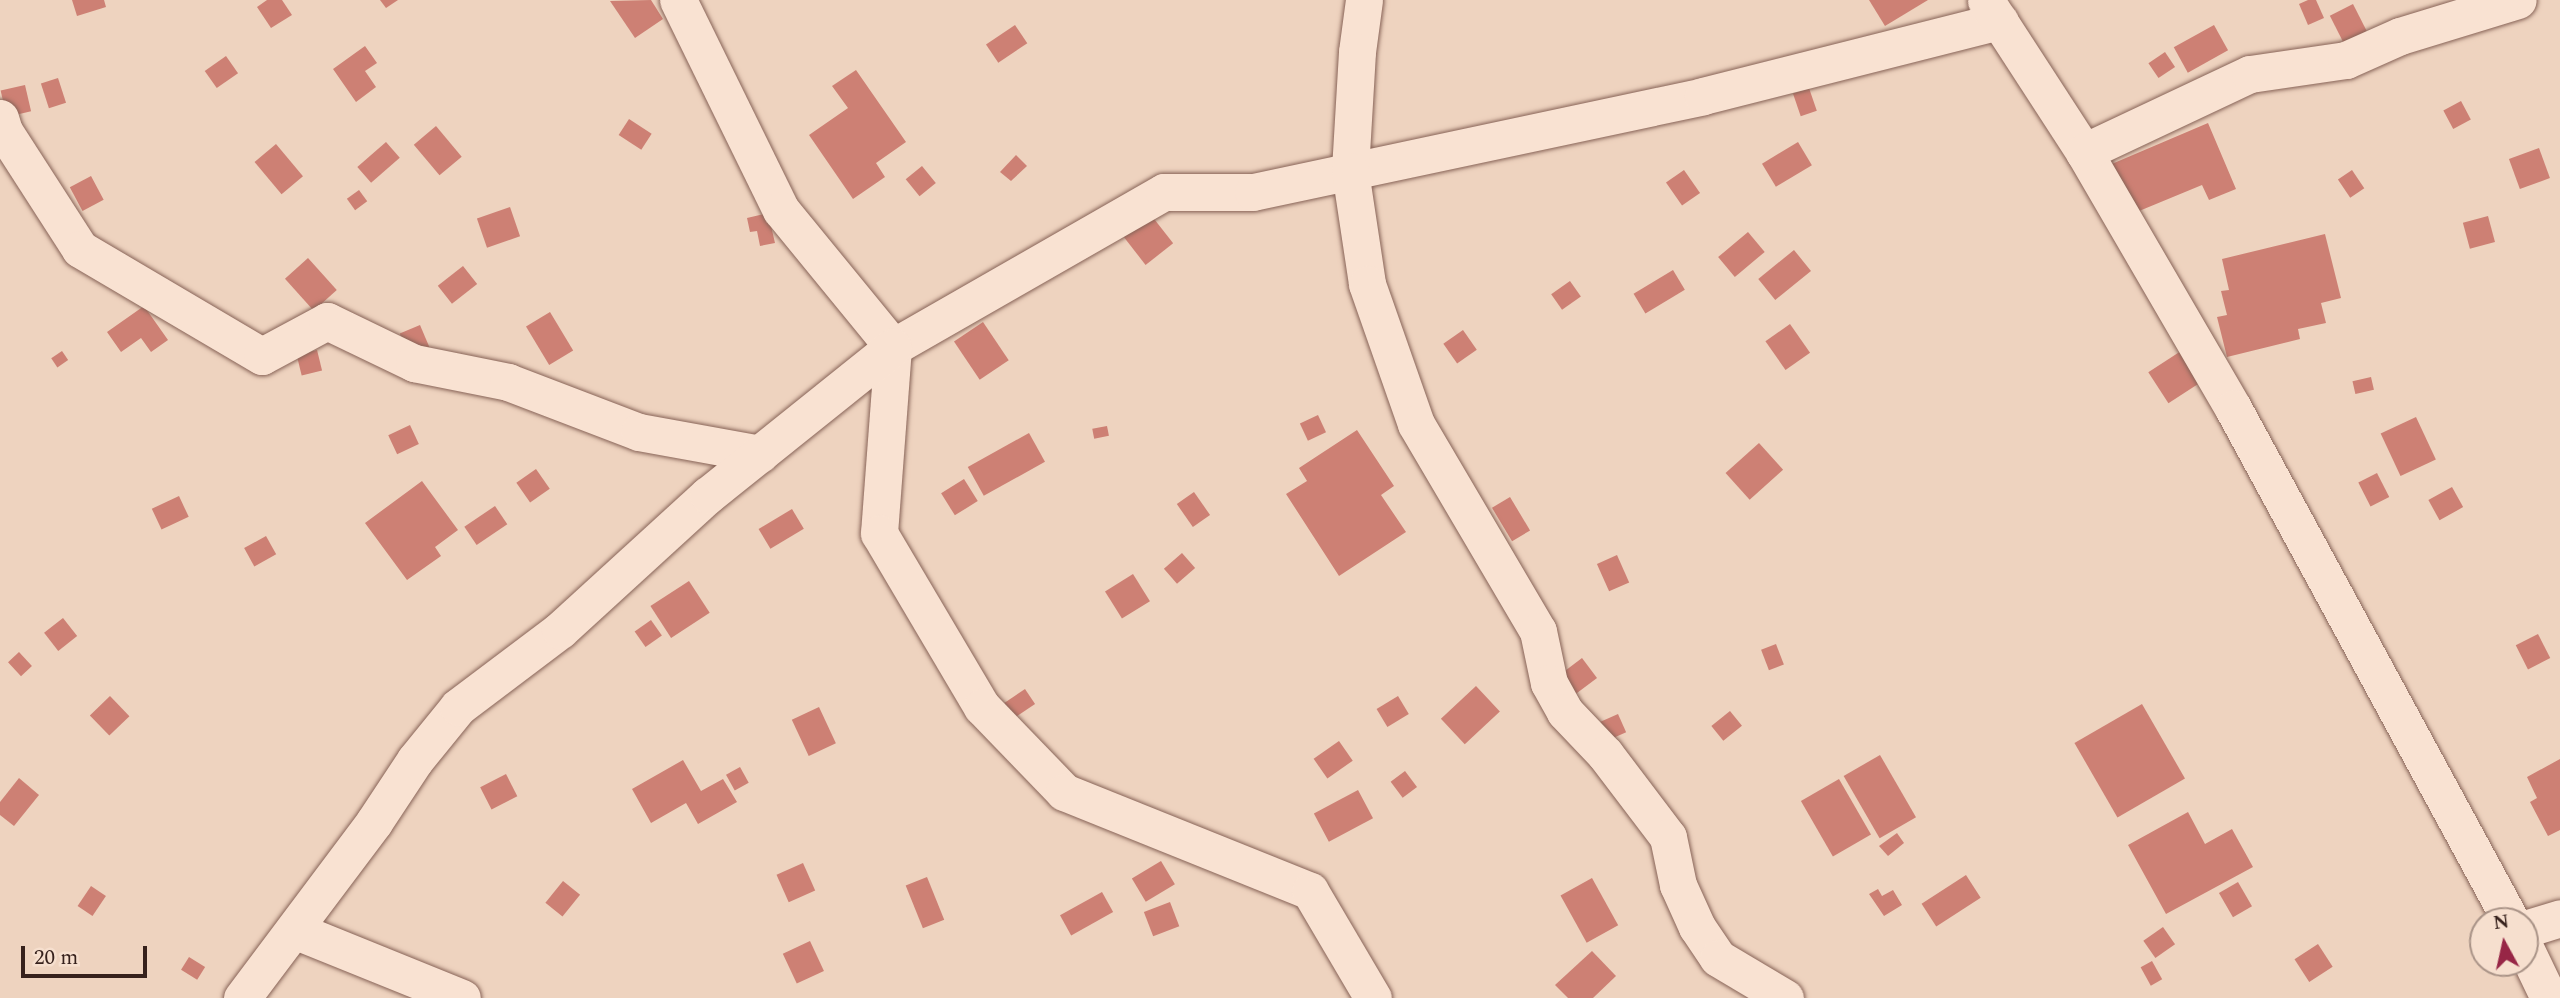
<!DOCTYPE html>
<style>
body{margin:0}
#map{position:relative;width:2560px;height:998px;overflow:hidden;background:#eed3bf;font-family:Spectral,serif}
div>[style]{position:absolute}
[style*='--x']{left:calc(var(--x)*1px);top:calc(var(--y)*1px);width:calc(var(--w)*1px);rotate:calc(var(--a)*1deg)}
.building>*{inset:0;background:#cd8074;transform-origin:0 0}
.roads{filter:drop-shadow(0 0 2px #876357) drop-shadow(0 0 2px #876357)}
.minor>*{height:37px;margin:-18.5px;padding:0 18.5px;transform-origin:18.5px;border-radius:18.5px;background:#f9e2d2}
span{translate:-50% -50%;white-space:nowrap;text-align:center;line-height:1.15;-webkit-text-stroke:5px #f6dfce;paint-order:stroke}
.north{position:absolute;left:2469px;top:907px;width:70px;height:70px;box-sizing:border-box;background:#f6dfce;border:2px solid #a99387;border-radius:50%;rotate:352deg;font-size:19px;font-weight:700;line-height:28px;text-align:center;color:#36211c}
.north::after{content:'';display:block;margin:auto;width:24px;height:32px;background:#972646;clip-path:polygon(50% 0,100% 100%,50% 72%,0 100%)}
.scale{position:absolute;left:21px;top:946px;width:126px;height:32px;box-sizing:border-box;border:4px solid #36211c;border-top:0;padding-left:9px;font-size:21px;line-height:24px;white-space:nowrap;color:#36211c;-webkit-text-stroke:5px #f6dfce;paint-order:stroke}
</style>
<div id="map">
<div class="building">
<div style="clip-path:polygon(72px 0,104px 0,106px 7px,77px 16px)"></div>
<div style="clip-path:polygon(267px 0,282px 0,292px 15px,271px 28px,257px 7px)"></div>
<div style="clip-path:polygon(380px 0,398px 0,386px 8px)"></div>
<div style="clip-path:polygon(651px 0,663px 19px,635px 38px,610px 1px)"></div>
<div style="clip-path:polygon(1869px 0,1928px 0,1885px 26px)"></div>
<div style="clip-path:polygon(2308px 0,2316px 0,2324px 18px,2308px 25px,2299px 4px)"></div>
<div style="left:2353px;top:4px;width:33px;height:26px;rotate:63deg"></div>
<div style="left:1015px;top:25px;width:22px;height:35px;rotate:56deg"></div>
<div style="left:2214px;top:25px;width:29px;height:46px;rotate:61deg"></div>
<div style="clip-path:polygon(365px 46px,377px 63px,365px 71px,376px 87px,356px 102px,333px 69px)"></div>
<div style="left:2165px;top:52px;width:18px;height:20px;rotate:56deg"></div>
<div style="left:226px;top:56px;width:21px;height:26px;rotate:55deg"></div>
<div style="clip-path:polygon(856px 70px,906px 142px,876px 163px,885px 177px,853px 199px,809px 135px,848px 108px,832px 86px)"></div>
<div style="left:58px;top:78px;width:26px;height:18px;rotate:72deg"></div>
<div style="left:25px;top:85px;width:27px;height:25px;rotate:77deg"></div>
<div style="left:1809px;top:88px;width:24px;height:17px;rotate:71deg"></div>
<div style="left:2461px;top:101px;width:21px;height:20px;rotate:62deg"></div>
<div style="left:629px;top:119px;width:27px;height:19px;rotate:33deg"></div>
<div style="clip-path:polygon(2208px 123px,2236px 189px,2209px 200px,2202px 185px,2127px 216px,2107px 166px)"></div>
<div style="left:436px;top:126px;width:40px;height:29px;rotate:50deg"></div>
<div style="left:386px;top:142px;width:21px;height:38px;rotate:49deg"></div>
<div style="left:1798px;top:142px;width:27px;height:42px;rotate:59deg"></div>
<div style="left:276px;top:144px;width:42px;height:28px;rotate:50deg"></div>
<div style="left:2539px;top:148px;width:32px;height:32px;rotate:70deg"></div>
<div style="clip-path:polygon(1016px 155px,1027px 166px,1011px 181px,1000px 172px)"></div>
<div style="left:922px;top:166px;width:22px;height:21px;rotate:51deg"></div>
<div style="left:1684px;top:170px;width:28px;height:22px;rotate:55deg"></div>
<div style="left:2352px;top:170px;width:22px;height:17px;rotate:56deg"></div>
<div style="left:91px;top:176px;width:27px;height:24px;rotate:62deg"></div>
<div style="left:359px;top:190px;width:14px;height:15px;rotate:54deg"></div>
<div style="left:510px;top:207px;width:31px;height:35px;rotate:71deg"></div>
<div style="clip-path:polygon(768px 213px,775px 243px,760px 246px,757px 231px,750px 232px,747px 218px)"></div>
<div style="left:1151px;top:215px;width:36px;height:35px;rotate:52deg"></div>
<div style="left:2488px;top:216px;width:27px;height:26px;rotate:75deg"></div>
<div style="left:1748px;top:232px;width:26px;height:39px;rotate:50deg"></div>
<div style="clip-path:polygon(2325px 234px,2341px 298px,2321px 303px,2326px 323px,2298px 329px,2300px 339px,2227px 357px,2217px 317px,2227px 315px,2221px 291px,2229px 290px,2222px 259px)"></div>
<div style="left:1794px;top:250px;width:27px;height:46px;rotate:51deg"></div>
<div style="left:308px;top:258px;width:43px;height:31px;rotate:48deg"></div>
<div style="left:463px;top:266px;width:23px;height:32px;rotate:52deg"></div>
<div style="left:1673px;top:270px;width:23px;height:46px;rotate:59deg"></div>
<div style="left:1570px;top:281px;width:19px;height:23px;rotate:55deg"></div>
<div style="clip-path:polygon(144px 306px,168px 340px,151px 352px,141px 338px,121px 352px,107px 332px)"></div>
<div style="left:550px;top:312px;width:45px;height:28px;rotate:59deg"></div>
<div style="left:983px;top:322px;width:46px;height:35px;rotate:56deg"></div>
<div style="left:1790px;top:324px;width:35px;height:30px;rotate:55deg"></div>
<div style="left:420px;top:325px;width:26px;height:22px;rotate:67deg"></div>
<div style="left:1463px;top:330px;width:24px;height:24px;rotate:55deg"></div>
<div style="left:317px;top:350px;width:21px;height:21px;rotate:76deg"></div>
<div style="left:62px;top:351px;width:11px;height:13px;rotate:56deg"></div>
<div style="left:2181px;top:351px;width:37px;height:39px;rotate:57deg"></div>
<div style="left:2371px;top:377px;width:13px;height:19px;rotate:77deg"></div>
<div style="left:1318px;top:415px;width:19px;height:20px;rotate:65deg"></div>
<div style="left:2416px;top:417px;width:47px;height:39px;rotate:65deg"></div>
<div style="left:410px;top:425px;width:21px;height:24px;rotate:65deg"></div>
<div style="left:1107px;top:426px;width:10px;height:15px;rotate:79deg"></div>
<div style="clip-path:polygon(1357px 430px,1394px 486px,1381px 495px,1406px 532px,1339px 576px,1286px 494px,1307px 481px,1299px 468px)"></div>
<div style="left:1029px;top:433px;width:33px;height:70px;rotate:61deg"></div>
<div style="left:1759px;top:443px;width:36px;height:45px;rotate:48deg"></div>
<div style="left:536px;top:469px;width:24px;height:24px;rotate:55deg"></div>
<div style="left:2377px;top:473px;width:27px;height:21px;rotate:63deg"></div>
<div style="left:964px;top:479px;width:26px;height:27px;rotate:58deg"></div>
<div style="clip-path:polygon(422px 481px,458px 530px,435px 547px,441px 556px,407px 580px,365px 523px)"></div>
<div style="left:2452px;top:487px;width:23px;height:27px;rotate:61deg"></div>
<div style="left:1194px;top:492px;width:28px;height:21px;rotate:55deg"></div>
<div style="left:179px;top:496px;width:23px;height:30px;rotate:65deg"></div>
<div style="left:1510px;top:497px;width:39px;height:21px;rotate:59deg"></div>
<div style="left:495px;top:506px;width:22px;height:37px;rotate:56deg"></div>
<div style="left:792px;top:509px;width:23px;height:39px;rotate:59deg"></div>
<div style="left:266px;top:536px;width:21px;height:25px;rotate:61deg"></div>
<div style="left:1182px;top:553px;width:20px;height:24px;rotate:49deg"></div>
<div style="left:1617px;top:555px;width:30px;height:22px;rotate:66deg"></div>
<div style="left:1133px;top:574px;width:32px;height:33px;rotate:58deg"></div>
<div style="left:689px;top:581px;width:38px;height:46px;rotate:57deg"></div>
<div style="left:63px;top:618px;width:23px;height:24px;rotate:52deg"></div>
<div style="left:651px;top:620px;width:19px;height:20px;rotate:55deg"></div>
<div style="left:2538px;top:634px;width:27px;height:25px;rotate:63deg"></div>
<div style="left:1776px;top:644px;width:22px;height:16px;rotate:69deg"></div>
<div style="left:19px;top:652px;width:19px;height:15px;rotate:47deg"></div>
<div style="left:1582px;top:658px;width:25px;height:31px;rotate:53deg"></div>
<div style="left:1476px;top:686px;width:35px;height:48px;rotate:47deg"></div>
<div style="left:1025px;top:689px;width:18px;height:25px;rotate:56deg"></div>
<div style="left:110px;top:696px;width:28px;height:28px;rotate:46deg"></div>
<div style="left:1398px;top:696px;width:21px;height:25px;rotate:59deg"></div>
<div style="left:2142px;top:704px;width:86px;height:78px;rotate:60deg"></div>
<div style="left:819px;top:707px;width:40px;height:30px;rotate:65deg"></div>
<div style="left:1730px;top:711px;width:19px;height:24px;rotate:51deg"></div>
<div style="left:1618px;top:714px;width:20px;height:21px;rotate:66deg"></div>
<div style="left:1339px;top:741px;width:24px;height:31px;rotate:55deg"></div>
<div style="left:1880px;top:755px;width:72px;height:42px;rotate:60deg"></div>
<div style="clip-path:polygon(2560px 759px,2560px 830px,2548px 836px,2530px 802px,2537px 798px,2527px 777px)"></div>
<div style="clip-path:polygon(683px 760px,701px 791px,723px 779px,737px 802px,698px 824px,686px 803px,651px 823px,632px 789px)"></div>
<div style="left:740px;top:767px;width:18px;height:16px;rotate:61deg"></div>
<div style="left:1405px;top:771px;width:20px;height:18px;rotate:53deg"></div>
<div style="left:506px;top:774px;width:25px;height:29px;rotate:63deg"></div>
<div style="clip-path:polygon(19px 778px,39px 795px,14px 826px,0 815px,0 802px)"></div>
<div style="left:1839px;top:779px;width:64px;height:44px;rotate:60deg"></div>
<div style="left:1358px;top:790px;width:32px;height:50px;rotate:62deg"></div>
<div style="clip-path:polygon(2188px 812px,2205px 844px,2232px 829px,2253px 867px,2166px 914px,2128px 845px)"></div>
<div style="clip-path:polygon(1897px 833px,1904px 843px,1888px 856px,1879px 846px)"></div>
<div style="left:1161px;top:861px;width:27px;height:34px;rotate:59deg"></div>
<div style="left:803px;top:863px;width:30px;height:29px;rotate:66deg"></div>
<div style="left:1966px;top:875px;width:27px;height:53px;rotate:57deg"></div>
<div style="left:927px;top:877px;width:46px;height:23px;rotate:68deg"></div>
<div style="left:1592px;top:878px;width:54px;height:36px;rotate:61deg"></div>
<div style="left:563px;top:881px;width:22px;height:28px;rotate:39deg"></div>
<div style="left:2238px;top:882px;width:28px;height:22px;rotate:60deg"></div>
<div style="left:91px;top:886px;width:18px;height:24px;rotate:34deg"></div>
<div style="clip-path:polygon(1878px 889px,1882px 896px,1893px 890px,1902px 905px,1884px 916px,1869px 894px)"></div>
<div style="left:1102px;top:892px;width:23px;height:48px;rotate:61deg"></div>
<div style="left:1170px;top:902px;width:26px;height:28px;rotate:69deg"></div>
<div style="left:2163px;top:927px;width:21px;height:24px;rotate:55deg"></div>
<div style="left:810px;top:941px;width:33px;height:30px;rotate:65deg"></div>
<div style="left:2318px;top:944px;width:27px;height:28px;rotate:57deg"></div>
<div style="clip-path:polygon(1592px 951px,1616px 976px,1593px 998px,1568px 998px,1555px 985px)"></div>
<div style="left:189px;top:957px;width:19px;height:15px;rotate:32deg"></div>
<div style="left:2152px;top:961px;width:21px;height:13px;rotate:61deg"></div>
</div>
<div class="roads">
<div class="minor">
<div style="--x:678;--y:0;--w:234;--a:63.9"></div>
<div style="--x:781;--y:210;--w:177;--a:50.7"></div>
<div style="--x:893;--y:347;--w:312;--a:-29.8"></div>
<div style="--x:1164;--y:192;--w:89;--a:0"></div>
<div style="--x:1253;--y:192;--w:460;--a:-12"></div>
<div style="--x:1703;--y:96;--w:306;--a:-14.2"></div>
<div style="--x:1364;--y:0;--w:52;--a:97.7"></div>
<div style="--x:1357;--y:52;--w:119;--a:93.4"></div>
<div style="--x:1350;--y:171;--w:114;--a:81.4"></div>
<div style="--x:1367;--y:284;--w:148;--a:70.7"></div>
<div style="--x:1416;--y:424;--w:240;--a:59.5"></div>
<div style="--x:1538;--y:631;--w:53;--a:78.1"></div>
<div style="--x:1549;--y:683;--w:33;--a:61"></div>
<div style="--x:1565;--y:712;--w:58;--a:46.4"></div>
<div style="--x:1605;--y:754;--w:104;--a:52.8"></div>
<div style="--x:1668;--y:837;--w:49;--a:78.2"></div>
<div style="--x:1678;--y:885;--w:46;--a:65.7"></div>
<div style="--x:1697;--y:927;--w:37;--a:56"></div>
<div style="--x:1718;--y:958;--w:78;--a:30.8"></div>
<div style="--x:1986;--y:1;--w:180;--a:57"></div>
<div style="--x:2084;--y:152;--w:296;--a:59.8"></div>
<div style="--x:2233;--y:408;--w:583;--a:61.55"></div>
<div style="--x:0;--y:118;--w:14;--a:73"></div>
<div style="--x:4;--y:131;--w:140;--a:57.2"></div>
<div style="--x:80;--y:249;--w:211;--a:30.5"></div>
<div style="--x:262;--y:356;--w:74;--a:-28.3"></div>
<div style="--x:327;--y:321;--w:97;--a:25.8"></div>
<div style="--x:414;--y:363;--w:96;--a:11.4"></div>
<div style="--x:508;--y:382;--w:140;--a:20.9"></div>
<div style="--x:639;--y:432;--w:123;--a:10.3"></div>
<div style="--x:2084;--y:152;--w:183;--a:-25.2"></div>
<div style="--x:2250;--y:74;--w:97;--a:-8.3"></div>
<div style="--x:2346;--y:60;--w:59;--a:-24"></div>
<div style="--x:2400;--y:36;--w:123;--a:-17"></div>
<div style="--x:893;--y:347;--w:187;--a:94.3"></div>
<div style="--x:879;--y:533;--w:202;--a:59.4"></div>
<div style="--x:982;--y:707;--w:118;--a:46"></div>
<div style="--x:1064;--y:792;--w:265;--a:21.9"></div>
<div style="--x:1310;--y:891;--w:124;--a:59.5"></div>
<div style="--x:2525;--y:929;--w:37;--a:-17"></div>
<div style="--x:294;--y:930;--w:181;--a:22"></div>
<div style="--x:2525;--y:948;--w:55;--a:64.4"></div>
<div style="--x:242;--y:998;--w:220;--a:-53.1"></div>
<div style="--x:374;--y:822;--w:74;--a:-56.5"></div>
<div style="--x:415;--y:760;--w:68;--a:-50.9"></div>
<div style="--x:458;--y:707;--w:128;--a:-37"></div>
<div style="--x:560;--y:630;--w:200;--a:-42.4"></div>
<div style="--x:708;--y:495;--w:237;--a:-38.7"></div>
</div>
</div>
<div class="north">N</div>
<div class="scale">20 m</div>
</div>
